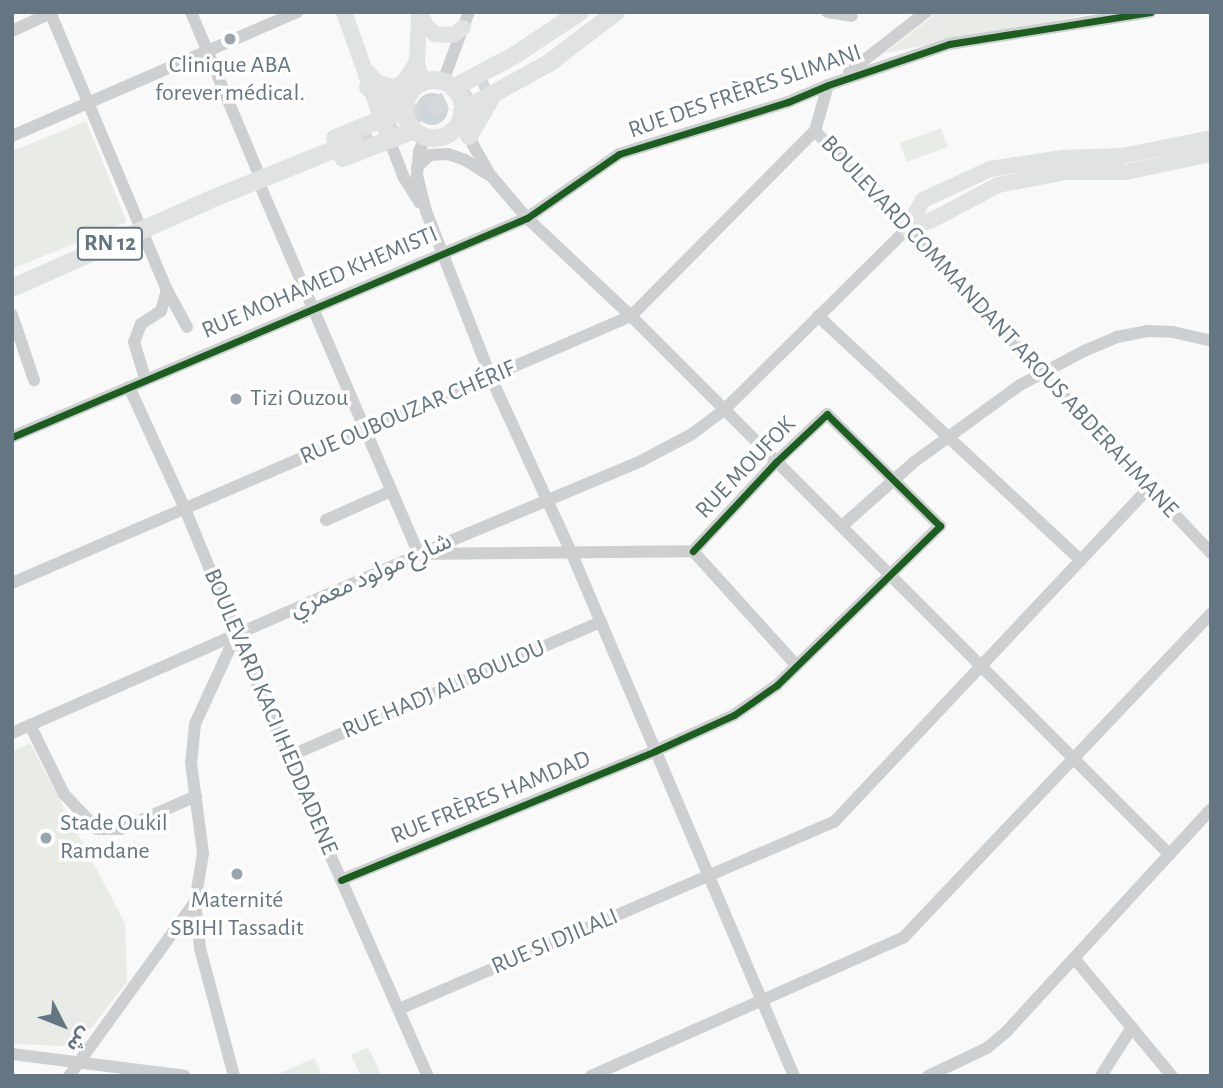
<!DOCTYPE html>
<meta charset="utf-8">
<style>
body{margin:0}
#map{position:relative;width:1223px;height:1088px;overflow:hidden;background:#f9f9f9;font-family:"Alegreya Sans","Noto Sans Arabic",sans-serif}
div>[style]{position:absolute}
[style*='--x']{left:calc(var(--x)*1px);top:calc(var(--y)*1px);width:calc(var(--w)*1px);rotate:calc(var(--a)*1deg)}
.green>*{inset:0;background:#e8ebe6;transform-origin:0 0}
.water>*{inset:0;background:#ced6d9}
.round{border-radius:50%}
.primary-tunnel>*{height:18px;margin-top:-9px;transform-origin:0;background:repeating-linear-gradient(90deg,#d4d8dc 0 18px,transparent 0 27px)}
.street>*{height:12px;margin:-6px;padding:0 6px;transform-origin:6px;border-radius:6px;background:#cecfd0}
.secondary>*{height:16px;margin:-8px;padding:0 8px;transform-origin:8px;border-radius:8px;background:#e1e2e2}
.primary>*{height:18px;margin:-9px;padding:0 9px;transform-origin:9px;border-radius:9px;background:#e1e2e2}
.primary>.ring{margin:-9px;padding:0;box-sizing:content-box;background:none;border:18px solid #e1e2e2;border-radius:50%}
.cycleway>*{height:7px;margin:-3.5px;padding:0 3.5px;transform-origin:3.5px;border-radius:3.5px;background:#1b5e20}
.dots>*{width:19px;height:19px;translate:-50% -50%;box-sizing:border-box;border:4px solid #fff;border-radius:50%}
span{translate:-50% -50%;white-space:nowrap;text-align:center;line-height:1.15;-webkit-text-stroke:7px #fff;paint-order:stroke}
.shield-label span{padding:2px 5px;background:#fff;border:2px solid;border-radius:5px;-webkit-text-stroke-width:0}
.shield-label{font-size:23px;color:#657683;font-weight:700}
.poi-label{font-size:24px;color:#657683}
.left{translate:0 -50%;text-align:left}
.street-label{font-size:24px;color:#657683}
.frame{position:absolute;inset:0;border:14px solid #657683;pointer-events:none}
.north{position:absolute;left:28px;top:990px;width:70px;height:70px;-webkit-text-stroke:5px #fff;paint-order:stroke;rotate:132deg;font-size:19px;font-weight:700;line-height:28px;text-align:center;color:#657683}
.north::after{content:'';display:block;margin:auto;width:24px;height:32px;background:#657683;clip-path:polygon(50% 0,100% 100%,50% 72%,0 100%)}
</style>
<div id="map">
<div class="green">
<div style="clip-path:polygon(938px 12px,1099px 12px,885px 53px)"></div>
<div style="clip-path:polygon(86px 121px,127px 222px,12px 269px,12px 151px)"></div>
<div style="left:941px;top:128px;width:20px;height:44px;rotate:70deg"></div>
<div style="clip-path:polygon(30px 743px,125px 923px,127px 982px,93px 1026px,63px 1046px,12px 1044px,12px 752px)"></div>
<div style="clip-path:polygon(368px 1047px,382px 1076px,361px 1076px,351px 1055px)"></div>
<div style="clip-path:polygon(314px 1058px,322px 1076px,274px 1076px)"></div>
</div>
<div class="water">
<div class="round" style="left:416px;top:93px;width:32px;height:32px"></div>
</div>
<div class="primary-tunnel">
<div style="--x:355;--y:141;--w:146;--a:-23.8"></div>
</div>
<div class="street">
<div style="--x:50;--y:12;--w:302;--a:67.2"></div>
<div style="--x:167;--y:290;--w:22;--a:106"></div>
<div style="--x:161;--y:311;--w:24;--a:147"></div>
<div style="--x:141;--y:324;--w:19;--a:111"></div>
<div style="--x:134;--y:342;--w:39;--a:73"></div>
<div style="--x:191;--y:12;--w:171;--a:67.3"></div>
<div style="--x:827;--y:12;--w:25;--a:9"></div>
<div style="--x:12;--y:31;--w:45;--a:-24.9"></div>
<div style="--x:849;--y:72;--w:98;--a:-37.9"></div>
<div style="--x:443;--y:81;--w:74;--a:-69.4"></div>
<div style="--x:462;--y:114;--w:33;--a:70"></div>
<div style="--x:473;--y:145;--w:30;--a:60"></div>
<div style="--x:815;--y:131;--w:579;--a:46.82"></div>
<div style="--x:12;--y:136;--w:311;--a:-23.5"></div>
<div style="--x:426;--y:136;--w:17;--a:114"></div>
<div style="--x:419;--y:152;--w:23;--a:95"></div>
<div style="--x:417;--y:175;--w:37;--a:76"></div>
<div style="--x:426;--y:211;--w:44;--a:68.7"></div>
<div style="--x:442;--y:252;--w:135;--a:68.7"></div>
<div style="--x:491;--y:378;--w:192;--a:65.3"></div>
<div style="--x:571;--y:552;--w:569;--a:66.95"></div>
<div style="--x:389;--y:139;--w:40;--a:69"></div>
<div style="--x:403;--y:176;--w:31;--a:58"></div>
<div style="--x:417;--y:167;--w:18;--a:-43"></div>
<div style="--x:430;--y:155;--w:18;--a:-3"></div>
<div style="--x:448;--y:154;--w:18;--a:19"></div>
<div style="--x:465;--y:160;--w:32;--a:32"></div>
<div style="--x:492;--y:177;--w:54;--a:49.5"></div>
<div style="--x:527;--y:218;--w:143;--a:43.3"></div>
<div style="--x:631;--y:316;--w:762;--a:45"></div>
<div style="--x:262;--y:190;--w:396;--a:66.7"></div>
<div style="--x:419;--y:554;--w:274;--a:-0.6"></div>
<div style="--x:167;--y:290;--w:42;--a:61.6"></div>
<div style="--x:12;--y:315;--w:69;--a:71.3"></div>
<div style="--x:818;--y:316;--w:359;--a:42.9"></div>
<div style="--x:129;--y:387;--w:134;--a:65.3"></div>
<div style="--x:185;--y:509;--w:268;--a:67.6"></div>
<div style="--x:287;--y:757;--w:349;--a:66.2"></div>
<div style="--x:12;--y:437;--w:560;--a:-23.04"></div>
<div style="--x:527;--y:218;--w:112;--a:-34.8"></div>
<div style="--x:619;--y:154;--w:177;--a:-17.1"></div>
<div style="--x:788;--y:102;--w:43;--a:-23"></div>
<div style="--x:828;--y:85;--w:128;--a:-18.7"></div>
<div style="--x:949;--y:44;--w:204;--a:-9"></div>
<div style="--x:326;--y:520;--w:71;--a:-24"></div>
<div style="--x:842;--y:526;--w:96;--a:-41.6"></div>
<div style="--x:914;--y:462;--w:131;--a:-36"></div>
<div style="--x:1020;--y:385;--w:72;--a:-28"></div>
<div style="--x:1084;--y:351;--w:36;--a:-23"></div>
<div style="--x:1117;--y:337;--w:32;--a:-11"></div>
<div style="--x:1148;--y:331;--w:25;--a:2"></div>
<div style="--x:1173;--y:332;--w:39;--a:13"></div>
<div style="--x:693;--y:551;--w:154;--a:47.9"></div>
<div style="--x:12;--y:583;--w:674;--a:-23.33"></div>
<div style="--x:631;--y:316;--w:261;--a:-45.2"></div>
<div style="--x:815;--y:131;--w:48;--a:-74.2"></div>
<div style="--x:30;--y:725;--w:77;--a:63.8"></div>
<div style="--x:64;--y:794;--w:48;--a:46.7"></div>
<div style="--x:97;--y:829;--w:24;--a:0"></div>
<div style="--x:121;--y:829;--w:82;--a:-23.7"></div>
<div style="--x:12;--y:733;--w:445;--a:-23.7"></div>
<div style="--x:419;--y:554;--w:241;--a:-22.7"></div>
<div style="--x:641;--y:461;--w:58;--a:-27.9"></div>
<div style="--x:692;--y:434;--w:40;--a:-37"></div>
<div style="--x:724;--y:410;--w:257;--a:-44.7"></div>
<div style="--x:287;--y:757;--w:342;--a:-23.3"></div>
<div style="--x:341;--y:880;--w:339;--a:-22.3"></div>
<div style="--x:655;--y:751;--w:87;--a:-24.5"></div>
<div style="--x:734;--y:715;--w:52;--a:-34.9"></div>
<div style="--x:777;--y:685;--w:228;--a:-44.3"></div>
<div style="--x:940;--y:526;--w:159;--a:-135.3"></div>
<div style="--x:827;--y:414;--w:70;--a:136.7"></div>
<div style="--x:776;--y:462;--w:122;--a:133"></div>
<div style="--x:1074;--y:958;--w:153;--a:50.3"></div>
<div style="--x:399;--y:1009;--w:473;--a:-23.3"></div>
<div style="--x:834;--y:822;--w:459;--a:-46.7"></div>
<div style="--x:12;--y:1054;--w:174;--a:7.2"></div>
<div style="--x:69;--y:1076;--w:215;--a:-54.1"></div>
<div style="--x:234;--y:1076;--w:132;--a:-104.9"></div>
<div style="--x:200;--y:948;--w:46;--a:-96.2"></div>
<div style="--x:195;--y:902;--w:50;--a:-80.7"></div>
<div style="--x:203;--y:853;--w:91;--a:-97.6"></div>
<div style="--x:191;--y:763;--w:39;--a:-84"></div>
<div style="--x:195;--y:724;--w:98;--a:-65.3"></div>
<div style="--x:591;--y:1076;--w:341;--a:-23.9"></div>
<div style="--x:903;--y:938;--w:447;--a:-46.5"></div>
<div style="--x:928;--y:1076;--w:65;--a:-25.4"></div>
<div style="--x:987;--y:1048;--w:26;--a:-40"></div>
<div style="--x:1007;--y:1031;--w:301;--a:-47.4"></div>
<div style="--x:1101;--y:1076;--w:58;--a:-57.7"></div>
</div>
<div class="secondary">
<div style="--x:344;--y:12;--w:135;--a:70.5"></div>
<div style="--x:419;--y:12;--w:50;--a:92.3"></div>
<div style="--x:417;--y:62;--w:21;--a:76"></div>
<div style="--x:420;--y:13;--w:14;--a:65"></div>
<div style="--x:426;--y:26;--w:12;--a:42"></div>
<div style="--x:435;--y:34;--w:18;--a:3"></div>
<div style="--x:453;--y:35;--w:12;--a:-35"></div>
<div style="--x:365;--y:69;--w:18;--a:49"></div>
<div style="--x:377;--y:83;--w:16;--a:14"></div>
<div style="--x:393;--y:87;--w:11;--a:-22"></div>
<div style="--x:403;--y:83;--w:25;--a:-56"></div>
<div style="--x:907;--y:229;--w:33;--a:-61"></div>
<div style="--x:923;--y:200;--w:74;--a:-24.8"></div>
<div style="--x:990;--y:169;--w:73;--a:-8.7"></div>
<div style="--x:1062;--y:158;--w:60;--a:-1.9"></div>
<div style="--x:1122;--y:156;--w:91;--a:-11.4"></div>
<div style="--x:907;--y:229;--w:27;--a:-20"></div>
<div style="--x:932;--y:220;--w:75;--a:-27.9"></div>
<div style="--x:998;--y:185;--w:68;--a:-11"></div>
<div style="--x:1065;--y:172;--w:61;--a:0"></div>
<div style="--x:1126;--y:172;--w:87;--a:-12"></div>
</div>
<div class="primary">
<div class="ring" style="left:405px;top:80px;width:40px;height:40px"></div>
<div style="--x:368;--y:87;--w:18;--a:41"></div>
<div style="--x:382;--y:99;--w:24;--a:7"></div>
<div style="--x:453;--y:88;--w:70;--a:-28"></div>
<div style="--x:515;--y:55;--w:78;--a:-33.5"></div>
<div style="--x:462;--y:111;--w:99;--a:-28.9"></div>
<div style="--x:549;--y:63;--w:84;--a:-37.3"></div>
<div style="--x:469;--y:136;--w:42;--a:-59.7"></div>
<div style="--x:335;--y:138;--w:75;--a:-21.8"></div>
<div style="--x:343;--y:158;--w:76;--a:-21.5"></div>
<div style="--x:12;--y:288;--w:214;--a:-24"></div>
<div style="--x:207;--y:201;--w:160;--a:-22.1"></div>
</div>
<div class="cycleway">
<div style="--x:12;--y:437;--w:560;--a:-23.04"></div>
<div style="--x:527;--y:218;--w:112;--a:-34.8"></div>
<div style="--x:619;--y:154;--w:177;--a:-17.1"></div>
<div style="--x:788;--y:102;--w:43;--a:-23"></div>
<div style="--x:828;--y:85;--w:128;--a:-18.7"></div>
<div style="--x:949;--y:44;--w:204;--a:-9"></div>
<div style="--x:341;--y:880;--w:339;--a:-22.3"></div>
<div style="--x:655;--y:751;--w:87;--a:-24.5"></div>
<div style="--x:734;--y:715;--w:52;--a:-34.9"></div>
<div style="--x:777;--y:685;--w:228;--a:-44.3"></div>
<div style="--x:940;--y:526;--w:159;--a:-135.3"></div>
<div style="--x:827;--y:414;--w:70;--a:136.7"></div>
<div style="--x:776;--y:462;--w:122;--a:133"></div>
</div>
<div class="dots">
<div style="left:230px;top:39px;background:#99a4ac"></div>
<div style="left:236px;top:399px;background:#99a4ac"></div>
<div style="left:46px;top:838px;background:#99a4ac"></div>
<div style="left:237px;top:874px;background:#99a4ac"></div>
</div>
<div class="shield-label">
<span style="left:110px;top:244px">RN 12</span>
</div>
<div class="poi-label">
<span style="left:230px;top:80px">Clinique ABA<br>forever médical.</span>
<span class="left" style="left:250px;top:399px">Tizi Ouzou</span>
<span class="left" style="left:60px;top:838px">Stade Oukil<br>Ramdane</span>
<span style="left:237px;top:915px">Maternité<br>SBIHI Tassadit</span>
</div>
<div class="street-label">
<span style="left:745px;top:92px;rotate:-19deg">RUE DES FRÈRES SLIMANI</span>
<span style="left:320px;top:283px;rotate:-23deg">RUE MOHAMED KHEMISTI</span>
<span style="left:999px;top:327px;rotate:47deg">BOULEVARD COMMANDANT AROUS ABDERAHMANE</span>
<span style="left:408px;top:413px;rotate:-23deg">RUE OUBOUZAR CHÉRIF</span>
<span style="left:746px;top:468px;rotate:-46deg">RUE MOUFOK</span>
<span style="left:371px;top:576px;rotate:-24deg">شارع مولود معمري</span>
<span style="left:444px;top:690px;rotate:-23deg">RUE HADJ ALI BOULOU</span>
<span style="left:270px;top:712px;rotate:67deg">BOULEVARD KACI IHEDDADENE</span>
<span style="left:491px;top:798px;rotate:-22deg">RUE FRÈRES HAMDAD</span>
<span style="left:555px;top:942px;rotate:-23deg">RUE SI DJILALI</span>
</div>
<div class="frame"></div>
<div class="north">ش</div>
</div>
